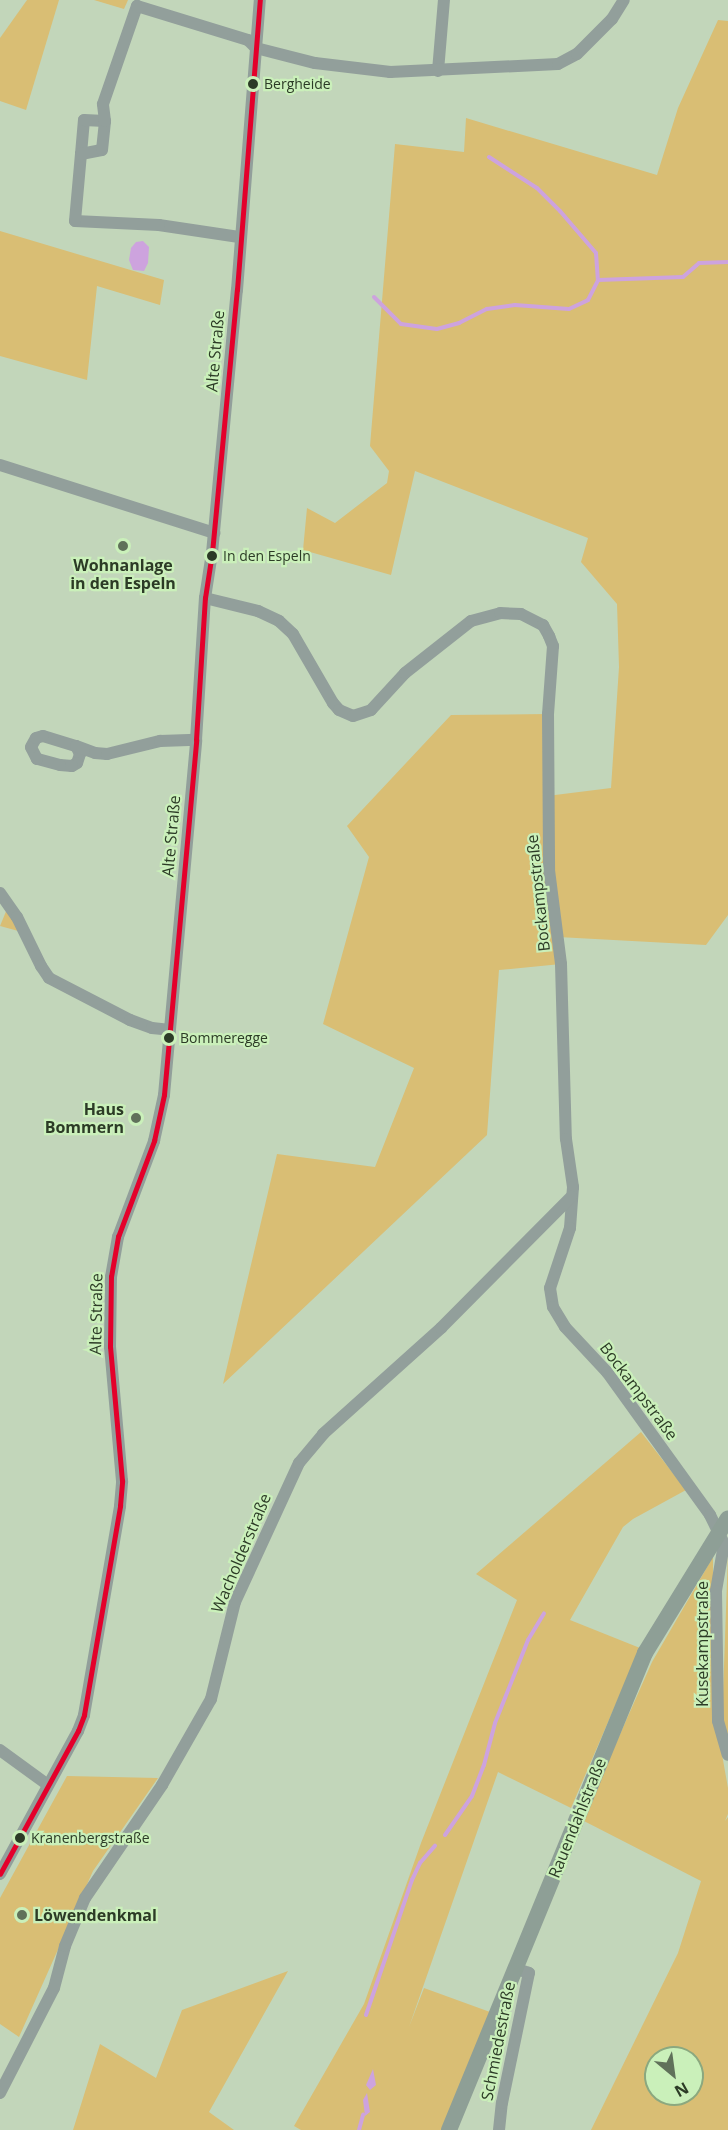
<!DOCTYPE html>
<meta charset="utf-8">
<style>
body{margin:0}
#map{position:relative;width:728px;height:2130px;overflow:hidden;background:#c2d6ba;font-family:"Open Sans",sans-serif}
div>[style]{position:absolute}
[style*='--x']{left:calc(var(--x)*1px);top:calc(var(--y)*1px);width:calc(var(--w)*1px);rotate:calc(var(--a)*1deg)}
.green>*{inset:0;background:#d9be74}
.water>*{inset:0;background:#cda3de}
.stream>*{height:4px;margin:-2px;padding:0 2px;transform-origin:2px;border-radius:2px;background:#cda3de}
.street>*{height:12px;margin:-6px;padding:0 6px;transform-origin:6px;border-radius:6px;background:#929f9b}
.secondary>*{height:16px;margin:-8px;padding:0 8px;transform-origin:8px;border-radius:8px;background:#8e9f96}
.bus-1>*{height:4.5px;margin:-2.25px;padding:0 2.25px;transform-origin:2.25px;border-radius:2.25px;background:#e4002b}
.dots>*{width:16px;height:16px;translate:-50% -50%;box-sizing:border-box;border:3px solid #caf0ba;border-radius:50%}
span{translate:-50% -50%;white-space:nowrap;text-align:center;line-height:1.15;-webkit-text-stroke:4.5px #caf0ba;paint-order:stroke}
.bus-label{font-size:14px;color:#2c3b26}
.left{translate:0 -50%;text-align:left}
.street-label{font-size:16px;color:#2c3b26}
.poi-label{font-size:16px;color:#2c3b26;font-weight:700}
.right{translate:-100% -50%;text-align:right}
.north{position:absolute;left:644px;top:2046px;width:60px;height:60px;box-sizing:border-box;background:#caf0ba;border:2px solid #8ba87f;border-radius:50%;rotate:151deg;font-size:16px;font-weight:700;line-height:24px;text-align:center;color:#2c3b26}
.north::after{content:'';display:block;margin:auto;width:21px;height:27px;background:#60715a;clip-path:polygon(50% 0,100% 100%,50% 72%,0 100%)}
</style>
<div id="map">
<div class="green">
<div style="clip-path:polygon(27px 0,59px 0,26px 110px,0 101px,0 38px)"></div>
<div style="clip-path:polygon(94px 0,128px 0,124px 9px)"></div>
<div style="clip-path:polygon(718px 20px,728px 21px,728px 915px,706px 945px,558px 937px,561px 964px,499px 970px,487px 1135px,223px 1384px,277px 1154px,375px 1167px,414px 1068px,323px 1024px,369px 857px,347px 826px,451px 715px,548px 714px,547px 796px,611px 788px,619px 667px,617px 604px,581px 562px,588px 538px,415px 471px,391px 575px,303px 550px,307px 508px,335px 523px,387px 483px,389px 471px,370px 446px,395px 144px,464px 152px,466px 118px,657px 175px,678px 108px)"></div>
<div style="clip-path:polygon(0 231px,164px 280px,160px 305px,97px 286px,87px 380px,0 356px)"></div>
<div style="clip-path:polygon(7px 909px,22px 932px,0 926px)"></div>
<div style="clip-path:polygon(641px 1432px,686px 1490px,633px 1519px,623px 1527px,570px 1620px,640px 1648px,571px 1808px,498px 1772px,409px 2027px,424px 1988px,490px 2012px,442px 2130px,301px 2130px,294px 2126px,364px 2004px,421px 1843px,517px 1600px,476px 1574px)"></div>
<div style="clip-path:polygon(728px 1553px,728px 1745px,722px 1723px)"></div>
<div style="clip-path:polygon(evenodd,713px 1557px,713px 1704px,728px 1788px,728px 1814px,725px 1821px,728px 1817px,728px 2130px,591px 2130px,678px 1953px,701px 1881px,582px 1820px,652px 1662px,713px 1557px,656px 2058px,692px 2058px,692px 2094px,656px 2094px,656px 2058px)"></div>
<div style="clip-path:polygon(67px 1776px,158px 1778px,93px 1871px,19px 2037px,0 2024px,0 1898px)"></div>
<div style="clip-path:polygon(288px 1971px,209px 2112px,234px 2130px,73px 2130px,100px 2044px,156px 2078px,182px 2010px)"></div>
</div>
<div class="water">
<div style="clip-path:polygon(143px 241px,149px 247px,148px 263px,144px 271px,133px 270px,129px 260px,131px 248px,136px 242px)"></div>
<div style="clip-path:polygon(373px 2069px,376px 2085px,370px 2090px,366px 2085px)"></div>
<div style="clip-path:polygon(367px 2093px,370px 2112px,365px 2116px,363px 2100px)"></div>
</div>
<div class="stream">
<div style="--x:489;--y:157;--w:57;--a:32.9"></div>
<div style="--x:537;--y:188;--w:33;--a:45"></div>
<div style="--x:560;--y:211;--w:55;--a:49.4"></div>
<div style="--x:596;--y:253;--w:27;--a:86"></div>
<div style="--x:374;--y:297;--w:38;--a:45"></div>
<div style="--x:401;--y:324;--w:36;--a:8"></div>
<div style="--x:437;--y:329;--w:23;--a:-15"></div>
<div style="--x:459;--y:323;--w:31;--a:-27"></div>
<div style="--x:487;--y:309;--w:28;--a:-8"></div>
<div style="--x:515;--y:305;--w:54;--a:4.2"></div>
<div style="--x:569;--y:309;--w:21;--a:-25"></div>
<div style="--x:588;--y:300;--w:22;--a:-63"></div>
<div style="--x:598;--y:280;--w:85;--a:-2"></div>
<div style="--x:683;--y:277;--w:21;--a:-41"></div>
<div style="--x:699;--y:263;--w:29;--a:-2"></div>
<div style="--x:445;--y:1835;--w:47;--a:-55.3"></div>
<div style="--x:472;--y:1796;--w:33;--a:-69"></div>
<div style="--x:484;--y:1765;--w:43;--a:-75.3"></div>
<div style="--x:495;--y:1723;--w:89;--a:-68.3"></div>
<div style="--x:528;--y:1640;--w:31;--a:-59"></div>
<div style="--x:366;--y:2015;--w:143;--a:-71.2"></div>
<div style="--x:412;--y:1880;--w:19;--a:-65"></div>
<div style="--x:420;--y:1863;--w:23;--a:-49"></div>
<div style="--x:359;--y:2130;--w:16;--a:-75"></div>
</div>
<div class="street">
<div style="--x:438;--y:71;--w:71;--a:-85.2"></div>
<div style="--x:81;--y:154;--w:34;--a:-85"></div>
<div style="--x:84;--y:120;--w:21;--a:3"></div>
<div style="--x:239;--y:237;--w:81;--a:-171.5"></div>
<div style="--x:159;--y:225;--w:84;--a:-177.3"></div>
<div style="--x:75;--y:221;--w:67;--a:-84.9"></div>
<div style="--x:81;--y:154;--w:21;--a:-11"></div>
<div style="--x:102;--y:150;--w:29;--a:-84"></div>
<div style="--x:105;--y:121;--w:17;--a:-97"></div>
<div style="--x:103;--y:104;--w:104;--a:-70.9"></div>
<div style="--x:137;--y:6;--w:116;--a:17"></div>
<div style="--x:248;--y:40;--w:11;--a:45"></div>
<div style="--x:256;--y:48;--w:61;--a:14.3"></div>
<div style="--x:315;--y:63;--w:76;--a:6.8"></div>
<div style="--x:390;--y:72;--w:168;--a:-2.7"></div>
<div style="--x:558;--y:64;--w:21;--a:-28"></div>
<div style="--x:577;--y:54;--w:49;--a:-45"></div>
<div style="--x:612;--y:19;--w:22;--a:-58"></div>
<div style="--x:0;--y:465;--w:225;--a:17.6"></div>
<div style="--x:205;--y:598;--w:55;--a:13.8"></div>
<div style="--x:258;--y:611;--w:23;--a:25"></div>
<div style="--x:279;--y:621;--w:19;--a:43"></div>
<div style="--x:293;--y:634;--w:80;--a:59.9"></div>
<div style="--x:333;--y:703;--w:9;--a:49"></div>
<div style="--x:339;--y:710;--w:15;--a:23"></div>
<div style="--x:353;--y:716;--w:19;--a:-18"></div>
<div style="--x:371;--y:710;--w:50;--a:-47.4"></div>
<div style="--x:405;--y:673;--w:84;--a:-38.2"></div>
<div style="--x:471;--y:621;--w:30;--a:-15"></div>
<div style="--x:500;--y:613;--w:21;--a:3"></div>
<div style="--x:521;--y:614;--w:25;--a:27"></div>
<div style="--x:543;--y:625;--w:13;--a:61"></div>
<div style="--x:549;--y:636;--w:11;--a:68"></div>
<div style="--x:553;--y:646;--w:68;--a:94.2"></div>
<div style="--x:548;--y:714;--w:156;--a:89.6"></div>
<div style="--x:549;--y:870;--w:95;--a:82.7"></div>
<div style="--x:561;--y:964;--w:175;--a:88.4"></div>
<div style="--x:566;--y:1139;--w:49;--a:81.7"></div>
<div style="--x:573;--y:1187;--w:41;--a:94.2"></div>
<div style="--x:570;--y:1228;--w:63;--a:108.4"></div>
<div style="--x:550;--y:1288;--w:19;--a:81"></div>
<div style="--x:553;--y:1307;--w:23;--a:59"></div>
<div style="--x:565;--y:1327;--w:62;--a:47"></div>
<div style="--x:607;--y:1372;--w:176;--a:54.2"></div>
<div style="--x:710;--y:1515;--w:32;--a:64"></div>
<div style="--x:724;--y:1544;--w:48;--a:99.7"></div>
<div style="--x:716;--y:1591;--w:130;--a:89.1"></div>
<div style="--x:718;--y:1721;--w:35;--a:74"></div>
<div style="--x:43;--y:736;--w:34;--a:17"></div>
<div style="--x:76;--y:746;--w:9;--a:63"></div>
<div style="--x:80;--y:754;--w:9;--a:108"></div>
<div style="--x:77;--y:763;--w:6;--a:149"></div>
<div style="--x:72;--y:766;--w:12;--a:-175"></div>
<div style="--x:60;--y:765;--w:24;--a:-165"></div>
<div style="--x:37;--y:759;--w:13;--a:-117"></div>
<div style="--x:31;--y:747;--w:10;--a:-61"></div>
<div style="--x:36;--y:738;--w:7;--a:-16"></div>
<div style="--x:76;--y:746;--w:20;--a:20"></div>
<div style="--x:95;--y:753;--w:12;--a:5"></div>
<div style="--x:107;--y:754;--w:55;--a:-13.8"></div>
<div style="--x:160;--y:741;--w:36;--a:-2"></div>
<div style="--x:0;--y:893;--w:29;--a:55"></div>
<div style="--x:17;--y:917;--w:55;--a:63.9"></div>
<div style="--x:41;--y:966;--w:14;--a:56"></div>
<div style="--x:49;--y:978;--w:91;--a:27.4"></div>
<div style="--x:130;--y:1020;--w:23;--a:20"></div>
<div style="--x:152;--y:1028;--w:18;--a:6"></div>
<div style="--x:0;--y:1750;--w:59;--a:36.1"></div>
<div style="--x:0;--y:1874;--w:163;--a:-61.4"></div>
<div style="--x:78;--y:1731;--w:17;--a:-69"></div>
<div style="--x:84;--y:1715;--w:212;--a:-80.2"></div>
<div style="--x:120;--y:1506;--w:25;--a:-85"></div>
<div style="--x:122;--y:1481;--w:135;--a:-95.1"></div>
<div style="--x:110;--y:1347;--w:70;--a:-89.2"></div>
<div style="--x:111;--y:1277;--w:41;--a:-80.1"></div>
<div style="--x:118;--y:1237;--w:103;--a:-69.4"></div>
<div style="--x:154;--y:1141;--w:47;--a:-77.7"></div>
<div style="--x:164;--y:1095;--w:356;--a:-84.8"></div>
<div style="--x:196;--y:740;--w:142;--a:-86.4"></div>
<div style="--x:205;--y:598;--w:46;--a:-81.2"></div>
<div style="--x:212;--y:553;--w:264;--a:-84.6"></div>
<div style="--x:237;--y:290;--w:291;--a:-85.5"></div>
<div style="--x:0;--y:2093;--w:118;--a:-62.8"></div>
<div style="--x:54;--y:1988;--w:43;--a:-75.3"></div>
<div style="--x:65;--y:1946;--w:52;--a:-67.4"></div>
<div style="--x:85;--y:1898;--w:137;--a:-55.7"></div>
<div style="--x:162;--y:1785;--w:99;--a:-60.3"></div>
<div style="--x:211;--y:1699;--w:100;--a:-76.1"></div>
<div style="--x:235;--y:1602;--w:153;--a:-65.3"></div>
<div style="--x:299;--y:1463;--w:38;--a:-50"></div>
<div style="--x:323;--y:1434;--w:159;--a:-41.9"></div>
<div style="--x:441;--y:1328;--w:185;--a:-45.2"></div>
<div style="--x:499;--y:2130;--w:27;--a:-84"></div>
<div style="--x:502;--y:2103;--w:133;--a:-78.3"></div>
<div style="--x:529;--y:1973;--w:16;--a:-162"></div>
</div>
<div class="secondary">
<div style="--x:449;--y:2130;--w:516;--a:-67.66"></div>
<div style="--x:645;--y:1653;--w:158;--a:-58.4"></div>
</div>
<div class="bus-1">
<div style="--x:0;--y:1874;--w:163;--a:-61.4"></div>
<div style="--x:78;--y:1731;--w:17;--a:-69"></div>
<div style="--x:84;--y:1715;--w:212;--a:-80.2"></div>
<div style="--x:120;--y:1506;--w:25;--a:-85"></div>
<div style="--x:122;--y:1481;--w:135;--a:-95.1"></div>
<div style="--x:110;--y:1347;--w:70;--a:-89.2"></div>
<div style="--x:111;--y:1277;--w:41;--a:-80.1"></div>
<div style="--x:118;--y:1237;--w:103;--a:-69.4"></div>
<div style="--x:154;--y:1141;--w:47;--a:-77.7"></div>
<div style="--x:164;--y:1095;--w:356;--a:-84.8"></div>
<div style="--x:196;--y:740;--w:142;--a:-86.4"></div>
<div style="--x:205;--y:598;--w:46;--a:-81.2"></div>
<div style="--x:212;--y:553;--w:264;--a:-84.6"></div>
<div style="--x:237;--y:290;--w:291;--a:-85.5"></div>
</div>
<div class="dots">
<div style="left:253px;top:84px;background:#2c3b26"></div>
<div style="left:123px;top:546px;background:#60715a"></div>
<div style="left:212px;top:556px;background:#2c3b26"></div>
<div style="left:169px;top:1038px;background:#2c3b26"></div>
<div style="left:136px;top:1118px;background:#60715a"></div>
<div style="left:20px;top:1838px;background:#2c3b26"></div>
<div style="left:22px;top:1915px;background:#60715a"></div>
</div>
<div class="bus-label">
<span class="left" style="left:264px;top:84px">Bergheide</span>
<span class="left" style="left:223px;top:556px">In den Espeln</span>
<span class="left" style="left:180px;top:1038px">Bommeregge</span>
<span class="left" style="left:31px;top:1838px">Kranenbergstraße</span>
</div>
<div class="street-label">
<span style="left:215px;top:351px;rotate:-85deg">Alte Straße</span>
<span style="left:171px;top:836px;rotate:-85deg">Alte Straße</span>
<span style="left:538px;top:893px;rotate:-96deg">Bockampstraße</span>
<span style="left:96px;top:1314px;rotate:-89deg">Alte Straße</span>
<span style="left:639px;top:1391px;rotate:53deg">Bockampstraße</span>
<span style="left:241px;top:1553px;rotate:-67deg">Wacholderstraße</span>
<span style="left:702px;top:1644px;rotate:-90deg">Kusekampstraße</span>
<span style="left:577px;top:1818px;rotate:-68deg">Rauendahlstraße</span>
<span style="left:498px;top:2041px;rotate:-79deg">Schmiedestraße</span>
</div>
<div class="poi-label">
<span style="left:123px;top:574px">Wohnanlage<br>in den Espeln</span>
<span class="right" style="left:124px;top:1118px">Haus<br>Bommern</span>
<span class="left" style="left:34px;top:1915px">Löwendenkmal</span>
</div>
<div class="north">N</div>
</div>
